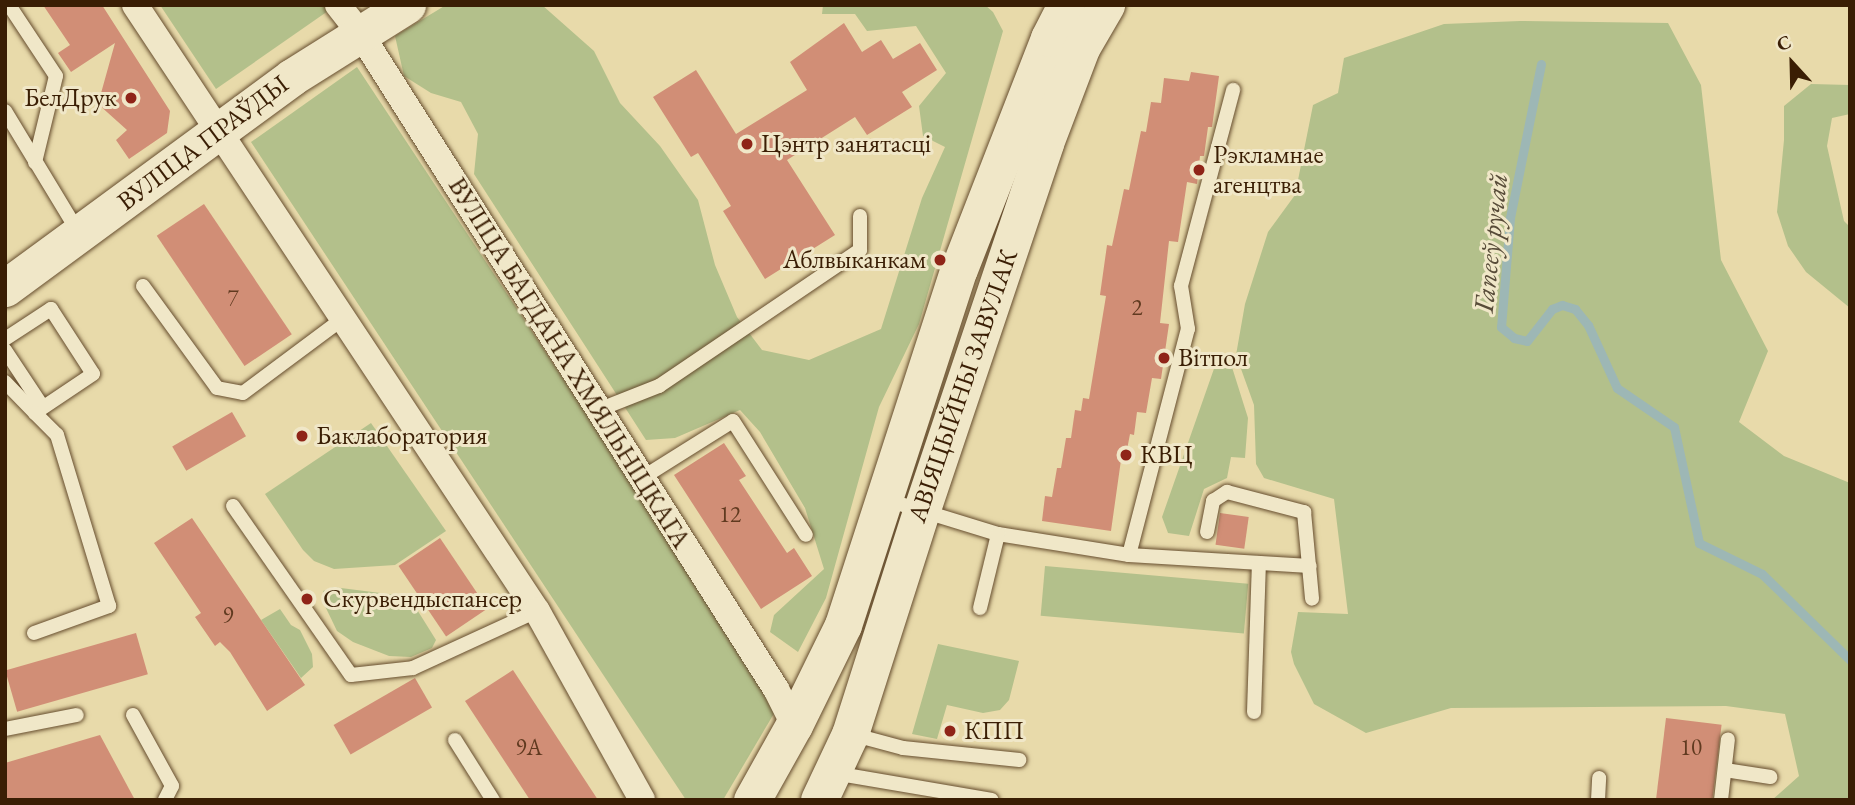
<!DOCTYPE html>
<meta charset="utf-8">
<style>
body{margin:0}
#map{position:relative;width:1855px;height:805px;overflow:hidden;background:#e8daaa;font-family:"EB Garamond",serif}
div>[style]{position:absolute}
[style*='--x']{left:calc(var(--x)*1px);top:calc(var(--y)*1px);width:calc(var(--w)*1px);rotate:calc(var(--a)*1deg)}
.green>*{inset:0;background:#b3c08b;transform-origin:0 0}
.stream>*{height:9px;margin:-4.5px;padding:0 4.5px;transform-origin:4.5px;border-radius:4.5px;background:#9db7b5}
.building>*{inset:0;background:#d18e76;transform-origin:0 0}
.roads{filter:drop-shadow(0 0 2px #664d2e) drop-shadow(0 0 2px #664d2e)}
.lane>*{height:14px;margin:-7px;padding:0 7px;transform-origin:7px;border-radius:7px;background:#f0e7c8}
.street>*{height:26px;margin:-13px;padding:0 13px;transform-origin:13px;border-radius:13px;background:#f0e7c8}
.secondary>*{height:37px;margin:-18.5px;padding:0 18.5px;transform-origin:18.5px;border-radius:18.5px;background:#f0e7c8}
.dots>*{width:19px;height:19px;translate:-50% -50%;box-sizing:border-box;border:4px solid #f0e7c8;border-radius:50%}
span{translate:-50% -50%;white-space:nowrap;text-align:center;line-height:1.15;-webkit-text-stroke:6px #f0e7c8;paint-order:stroke}
.number-label{font-size:23px;color:#603a20}
.number-label span{-webkit-text-stroke-width:0}
.poi-label{font-size:26px;color:#3a1e04}
.right{translate:-100% -50%;text-align:right}
.left{translate:0 -50%;text-align:left}
.street-label{font-size:26px;color:#3a1e04}
.water-label{font-size:28px;color:#584c39;font-style:italic}
.frame{position:absolute;inset:0;border:7px solid #3a1e04;pointer-events:none}
.north{position:absolute;left:1757px;top:28px;width:70px;height:70px;-webkit-text-stroke:5px #f0e7c8;paint-order:stroke;rotate:338deg;font-size:19px;font-weight:700;line-height:28px;text-align:center;color:#3a1e04}
.north::after{content:'';display:block;margin:auto;width:24px;height:32px;background:#3a1e04;clip-path:polygon(50% 0,100% 100%,50% 72%,0 100%)}
</style>
<div id="map">
<div class="green">
<div style="clip-path:polygon(160px 5px,324px 5px,328px 11px,216px 89px)"></div>
<div style="clip-path:polygon(446px 5px,542px 5px,594px 51px,620px 103px,660px 146px,698px 200px,715px 265px,737px 317px,762px 350px,809px 360px,881px 329px,922px 198px,945px 147px,923px 136px,919px 106px,946px 73px,916px 26px,867px 31px,855px 14px,822px 14px,823px 5px,985px 5px,993px 12px,1003px 31px,919px 324px,879px 407px,826px 598px,798px 652px,770px 632px,774px 615px,824px 569px,805px 508px,760px 432px,740px 410px,675px 438px,646px 440px,474px 174px,478px 134px,461px 102px,431px 93px,404px 76px,395px 36px)"></div>
<div style="clip-path:polygon(1520px 21px,1668px 23px,1701px 85px,1721px 260px,1768px 351px,1739px 422px,1784px 456px,1850px 483px,1850px 800px,1772px 800px,1799px 776px,1785px 714px,1726px 706px,1451px 708px,1366px 733px,1314px 704px,1294px 664px,1291px 652px,1298px 612px,1348px 614px,1334px 499px,1264px 478px,1256px 464px,1254px 405px,1236px 355px,1245px 304px,1268px 232px,1295px 195px,1313px 105px,1338px 93px,1344px 58px,1444px 24px)"></div>
<div style="clip-path:polygon(357px 67px,779px 705px,723px 800px,686px 800px,251px 142px)"></div>
<div style="clip-path:polygon(1811px 84px,1850px 85px,1850px 114px,1832px 118px,1827px 146px,1844px 221px,1850px 227px,1850px 308px,1806px 272px,1788px 246px,1777px 212px,1784px 140px,1784px 106px)"></div>
<div style="clip-path:polygon(1216px 363px,1231px 364px,1248px 418px,1245px 458px,1231px 457px,1227px 478px,1204px 489px,1189px 536px,1168px 533px,1162px 517px)"></div>
<div style="clip-path:polygon(371px 423px,446px 531px,395px 565px,334px 569px,314px 561px,303px 550px,265px 494px)"></div>
<div style="left:1045px;top:566px;width:204px;height:50px;rotate:5deg"></div>
<div style="clip-path:polygon(333px 587px,404px 596px,411px 600px,436px 640px,432px 648px,411px 657px,389px 656px,353px 642px,337px 631px,325px 606px,323px 591px)"></div>
<div style="clip-path:polygon(280px 609px,291px 625px,300px 630px,312px 654px,313px 667px,301px 678px,261px 620px)"></div>
<div style="clip-path:polygon(938px 644px,1019px 661px,1009px 700px,1000px 710px,983px 713px,947px 705px,937px 739px,912px 734px)"></div>
</div>
<div class="stream">
<div style="--x:1541;--y:64;--w:157;--a:101.4"></div>
<div style="--x:1510;--y:218;--w:109;--a:94.7"></div>
<div style="--x:1501;--y:327;--w:17;--a:40"></div>
<div style="--x:1514;--y:338;--w:13;--a:13"></div>
<div style="--x:1527;--y:341;--w:41;--a:-52"></div>
<div style="--x:1552;--y:309;--w:11;--a:-22"></div>
<div style="--x:1562;--y:305;--w:14;--a:17"></div>
<div style="--x:1575;--y:309;--w:21;--a:51"></div>
<div style="--x:1588;--y:325;--w:69;--a:65.3"></div>
<div style="--x:1617;--y:388;--w:69;--a:34.4"></div>
<div style="--x:1674;--y:427;--w:119;--a:77.8"></div>
<div style="--x:1699;--y:543;--w:70;--a:26.2"></div>
<div style="--x:1762;--y:574;--w:123;--a:44.3"></div>
</div>
<div class="building">
<div style="clip-path:polygon(43px 5px,102px 5px,170px 111px,167px 133px,129px 159px,116px 140px,127px 130px,98px 104px,115px 43px,71px 72px,58px 53px,70px 45px)"></div>
<div style="clip-path:polygon(844px 23px,862px 52px,881px 40px,893px 59px,920px 43px,937px 70px,902px 92px,912px 107px,867px 135px,855px 117px,787px 160px,835px 235px,765px 279px,723px 211px,731px 206px,715px 180px,698px 153px,691px 157px,653px 97px,696px 70px,736px 134px,807px 90px,790px 62px)"></div>
<div style="clip-path:polygon(1191px 72px,1219px 76px,1212px 127px,1208px 127px,1204px 156px,1200px 156px,1197px 184px,1187px 182px,1178px 242px,1169px 241px,1160px 323px,1169px 324px,1161px 379px,1152px 378px,1146px 413px,1137px 412px,1134px 435px,1130px 434px,1125px 460px,1121px 460px,1111px 531px,1042px 521px,1045px 496px,1052px 497px,1057px 468px,1061px 468px,1066px 438px,1071px 438px,1075px 410px,1081px 411px,1083px 398px,1089px 399px,1106px 296px,1100px 295px,1107px 245px,1112px 246px,1124px 189px,1129px 190px,1141px 131px,1146px 132px,1151px 102px,1161px 103px,1164px 78px,1189px 81px)"></div>
<div style="left:204px;top:204px;width:157px;height:57px;rotate:56deg"></div>
<div style="left:232px;top:412px;width:28px;height:69px;rotate:60deg"></div>
<div style="clip-path:polygon(724px 443px,746px 476px,739px 480px,787px 553px,794px 548px,812px 576px,761px 609px,674px 475px)"></div>
<div style="left:1220px;top:513px;width:29px;height:32px;rotate:8deg"></div>
<div style="clip-path:polygon(192px 518px,305px 685px,267px 711px,230px 652px,220px 642px,215px 646px,195px 617px,201px 613px,154px 543px)"></div>
<div style="left:440px;top:538px;width:85px;height:50px;rotate:56deg"></div>
<div style="left:136px;top:633px;width:43px;height:136px;rotate:74deg"></div>
<div style="clip-path:polygon(513px 670px,598px 800px,530px 800px,465px 701px)"></div>
<div style="left:415px;top:678px;width:34px;height:94px;rotate:60deg"></div>
<div style="left:1666px;top:718px;width:56px;height:83px;rotate:7deg"></div>
<div style="clip-path:polygon(100px 735px,135px 800px,5px 800px,5px 763px)"></div>
</div>
<div class="roads">
<div class="lane">
<div style="--x:9;--y:5;--w:85;--a:56.5"></div>
<div style="--x:56;--y:76;--w:89;--a:103.7"></div>
<div style="--x:5;--y:111;--w:143;--a:58.8"></div>
<div style="--x:143;--y:286;--w:126;--a:54"></div>
<div style="--x:217;--y:388;--w:26;--a:11"></div>
<div style="--x:243;--y:393;--w:122;--a:-36.7"></div>
<div style="--x:5;--y:339;--w:55;--a:-33.1"></div>
<div style="--x:51;--y:309;--w:77;--a:57.1"></div>
<div style="--x:93;--y:374;--w:70;--a:146.1"></div>
<div style="--x:35;--y:413;--w:43;--a:-134.1"></div>
<div style="--x:5;--y:350;--w:67;--a:56.5"></div>
<div style="--x:598;--y:410;--w:66;--a:-21.5"></div>
<div style="--x:659;--y:386;--w:243;--a:-34.1"></div>
<div style="--x:860;--y:250;--w:34;--a:-90"></div>
<div style="--x:642;--y:478;--w:107;--a:-32.1"></div>
<div style="--x:733;--y:421;--w:135;--a:57.4"></div>
<div style="--x:884;--y:499;--w:119;--a:17.1"></div>
<div style="--x:998;--y:534;--w:133;--a:9.1"></div>
<div style="--x:1129;--y:555;--w:181;--a:3.5"></div>
<div style="--x:233;--y:506;--w:206;--a:55.1"></div>
<div style="--x:351;--y:675;--w:62;--a:-6.4"></div>
<div style="--x:413;--y:668;--w:136;--a:-24.7"></div>
<div style="--x:1207;--y:532;--w:32;--a:-79"></div>
<div style="--x:1213;--y:501;--w:17;--a:-33"></div>
<div style="--x:1227;--y:492;--w:80;--a:14.6"></div>
<div style="--x:1304;--y:512;--w:87;--a:84.7"></div>
<div style="--x:1129;--y:555;--w:234;--a:-75.4"></div>
<div style="--x:1188;--y:329;--w:44;--a:-99.2"></div>
<div style="--x:1181;--y:286;--w:203;--a:-75.1"></div>
<div style="--x:980;--y:608;--w:76;--a:-76.3"></div>
<div style="--x:34;--y:633;--w:80;--a:-19.8"></div>
<div style="--x:109;--y:606;--w:179;--a:-106.9"></div>
<div style="--x:57;--y:435;--w:31;--a:-135"></div>
<div style="--x:1254;--y:712;--w:149;--a:-88.1"></div>
<div style="--x:133;--y:715;--w:81;--a:61.2"></div>
<div style="--x:172;--y:786;--w:16;--a:117"></div>
<div style="--x:5;--y:729;--w:73;--a:-11"></div>
<div style="--x:851;--y:734;--w:54;--a:15.1"></div>
<div style="--x:903;--y:748;--w:117;--a:5.9"></div>
<div style="--x:455;--y:740;--w:71;--a:57.7"></div>
<div style="--x:1725;--y:770;--w:46;--a:8.8"></div>
<div style="--x:834;--y:773;--w:160;--a:9.7"></div>
<div style="--x:1598;--y:800;--w:22;--a:-87"></div>
<div style="--x:1721;--y:800;--w:61;--a:-83.5"></div>
</div>
<div class="street">
<div style="--x:135;--y:5;--w:727;--a:56.44"></div>
<div style="--x:537;--y:611;--w:216;--a:60.9"></div>
<div style="--x:338;--y:5;--w:36;--a:52"></div>
<div style="--x:360;--y:33;--w:777;--a:57.62"></div>
<div style="--x:776;--y:689;--w:40;--a:63.4"></div>
</div>
<div class="secondary">
<div style="--x:5;--y:288;--w:356;--a:-36.3"></div>
<div style="--x:292;--y:77;--w:136;--a:-32.1"></div>
<div style="--x:752;--y:800;--w:86;--a:-60.8"></div>
<div style="--x:794;--y:725;--w:111;--a:-63.9"></div>
<div style="--x:843;--y:625;--w:374;--a:-72"></div>
<div style="--x:959;--y:269;--w:248;--a:-68.7"></div>
<div style="--x:1049;--y:38;--w:37;--a:-63"></div>
<div style="--x:819;--y:800;--w:73;--a:-64.8"></div>
<div style="--x:850;--y:734;--w:233;--a:-72.3"></div>
<div style="--x:921;--y:512;--w:389;--a:-71.4"></div>
<div style="--x:1045;--y:143;--w:102;--a:-69.2"></div>
<div style="--x:1081;--y:48;--w:50;--a:-59.8"></div>
</div>
</div>
<div class="dots">
<div style="left:131px;top:98px;background:#8f2418"></div>
<div style="left:747px;top:144px;background:#8f2418"></div>
<div style="left:1199px;top:170px;background:#8f2418"></div>
<div style="left:940px;top:260px;background:#8f2418"></div>
<div style="left:1164px;top:358px;background:#8f2418"></div>
<div style="left:302px;top:436px;background:#8f2418"></div>
<div style="left:1126px;top:455px;background:#8f2418"></div>
<div style="left:307px;top:599px;background:#8f2418"></div>
<div style="left:950px;top:731px;background:#8f2418"></div>
</div>
<div class="number-label">
<span style="left:233px;top:298px">7</span>
<span style="left:1137px;top:307px">2</span>
<span style="left:730px;top:514px">12</span>
<span style="left:228px;top:615px">9</span>
<span style="left:529px;top:747px">9А</span>
<span style="left:1691px;top:747px">10</span>
</div>
<div class="poi-label">
<span class="right" style="left:117px;top:98px">БелДрук</span>
<span class="left" style="left:761px;top:144px">Цэнтр занятасці</span>
<span class="left" style="left:1213px;top:170px">Рэкламнае<br>агенцтва</span>
<span class="right" style="left:926px;top:260px">Аблвыканкам</span>
<span class="left" style="left:1178px;top:358px">Вітпол</span>
<span class="left" style="left:316px;top:436px">Баклаборатория</span>
<span class="left" style="left:1140px;top:455px">КВЦ</span>
<span class="left" style="left:323px;top:599px">Скурвендыспансер</span>
<span class="left" style="left:964px;top:731px">КПП</span>
</div>
<div class="street-label">
<span style="left:203px;top:143px;rotate:-37deg">ВУЛІЦА ПРАЎДЫ</span>
<span style="left:569px;top:363px;rotate:58deg">ВУЛІЦА БАГДАНА ХМЯЛЬНІЦКАГА</span>
<span style="left:963px;top:386px;rotate:-71deg">АВІЯЦЫЙНЫ ЗАВУЛАК</span>
</div>
<div class="water-label">
<span style="left:1490px;top:243px;rotate:-84deg">Гапееў ручай</span>
</div>
<div class="frame"></div>
<div class="north">С</div>
</div>
